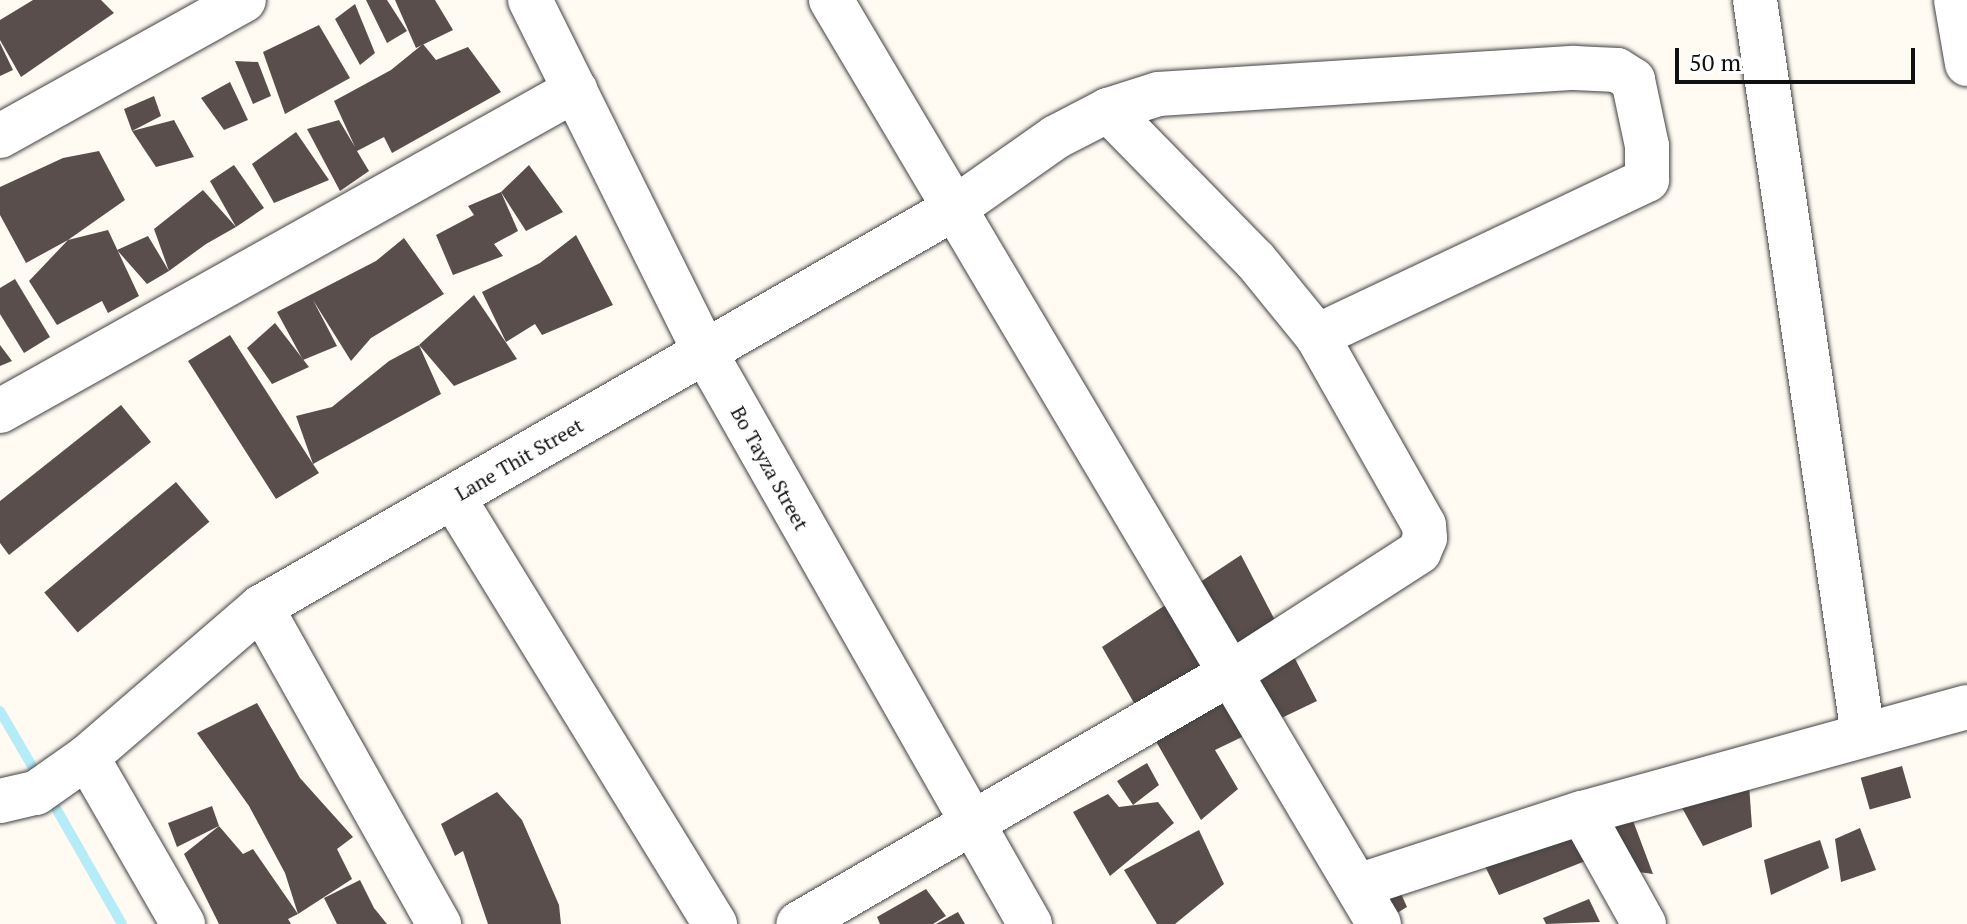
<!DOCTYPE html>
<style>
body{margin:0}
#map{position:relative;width:1967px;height:924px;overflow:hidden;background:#fffaf2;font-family:"PT Serif",serif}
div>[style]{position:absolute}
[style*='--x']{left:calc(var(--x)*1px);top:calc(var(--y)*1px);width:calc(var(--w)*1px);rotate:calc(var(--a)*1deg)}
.stream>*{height:10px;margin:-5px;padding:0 5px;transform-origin:5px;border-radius:5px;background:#b5ecf8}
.building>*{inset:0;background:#594e4b;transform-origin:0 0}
.roads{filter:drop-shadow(0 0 2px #434343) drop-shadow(0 0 2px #434343)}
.minor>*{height:44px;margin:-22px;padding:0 22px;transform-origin:22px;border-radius:22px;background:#fff}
span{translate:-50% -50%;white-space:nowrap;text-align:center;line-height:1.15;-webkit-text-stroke:8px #fff;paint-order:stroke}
.street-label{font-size:20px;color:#101010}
.scale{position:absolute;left:1675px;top:48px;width:240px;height:36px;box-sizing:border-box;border:4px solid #101010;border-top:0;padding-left:10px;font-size:24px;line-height:28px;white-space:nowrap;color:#101010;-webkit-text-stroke:6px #fff;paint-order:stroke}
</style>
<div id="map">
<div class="stream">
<div style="--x:0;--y:711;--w:78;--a:59.8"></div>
<div style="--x:49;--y:796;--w:147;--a:60.3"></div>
</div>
<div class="building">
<div style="clip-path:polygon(33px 0,101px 0,114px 13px,21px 77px,0 40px,0 20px)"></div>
<div style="clip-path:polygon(366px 0,387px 0,407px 31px,387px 43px)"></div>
<div style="clip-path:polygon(395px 0,435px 0,453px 30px,416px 48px)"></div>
<div style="clip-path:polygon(355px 4px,375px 53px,360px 65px,335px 19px)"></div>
<div style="clip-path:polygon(319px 25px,350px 78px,285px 114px,263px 52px)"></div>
<div style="clip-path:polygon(0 43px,13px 70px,0 76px)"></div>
<div style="clip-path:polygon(423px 44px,436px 60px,468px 47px,501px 92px,392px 153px,384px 137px,357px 151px,369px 171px,340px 191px,307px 129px,339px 120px,355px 147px,334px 101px,391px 70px)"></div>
<div style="clip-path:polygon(235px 61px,258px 62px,271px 96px,253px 104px)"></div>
<div style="clip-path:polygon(230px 82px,248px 120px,224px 130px,201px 98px)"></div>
<div style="clip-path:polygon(154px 96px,161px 116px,132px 131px,124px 109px)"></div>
<div style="clip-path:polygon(174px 120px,194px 157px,156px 167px,132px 131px)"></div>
<div style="clip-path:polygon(296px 132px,329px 180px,274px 203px,252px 164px)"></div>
<div style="clip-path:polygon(99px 151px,125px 200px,68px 240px,108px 230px,139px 296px,108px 313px,102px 301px,57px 325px,29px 281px,68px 240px,26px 263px,0 215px,0 187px,63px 158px)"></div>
<div style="clip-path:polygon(234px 165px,264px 208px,236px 227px,210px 181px)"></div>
<div style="clip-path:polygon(529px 165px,563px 212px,526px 231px,501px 192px,518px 231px,494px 244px,503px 256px,453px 275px,436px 235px,474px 215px,468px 206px,501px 192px)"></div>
<div style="clip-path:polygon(203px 190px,236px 227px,206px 244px,169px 271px,147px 284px,117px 250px,148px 236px,169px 271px,154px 229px)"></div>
<div style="clip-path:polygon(576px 235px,613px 305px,542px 335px,535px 324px,506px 342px,482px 292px,540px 263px)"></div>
<div style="clip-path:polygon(404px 238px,444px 294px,371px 338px,351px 361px,313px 300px,337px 346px,303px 360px,277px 312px,376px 261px)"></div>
<div style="clip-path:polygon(15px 279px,50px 337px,24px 353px,0 314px,0 288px)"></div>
<div style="clip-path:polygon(474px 295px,517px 359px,454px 386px,419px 345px)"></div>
<div style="clip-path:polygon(275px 323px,309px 367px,272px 384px,247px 348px)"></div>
<div style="clip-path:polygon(230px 335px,313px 464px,296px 416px,332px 407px,389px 361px,419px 345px,441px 394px,313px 464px,319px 473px,276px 499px,188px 361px)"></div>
<div style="clip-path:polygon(0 345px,12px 361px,0 366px)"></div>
<div style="clip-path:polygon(121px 405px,151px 442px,9px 555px,0 543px,0 501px)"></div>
<div style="left:176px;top:482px;width:52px;height:172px;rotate:50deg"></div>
<div style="clip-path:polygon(1241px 555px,1317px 701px,1215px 750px,1238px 789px,1201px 820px,1102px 647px)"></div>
<div style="clip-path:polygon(257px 703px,300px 778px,353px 837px,337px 849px,352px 879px,298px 914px,288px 919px,291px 924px,219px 924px,184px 854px,219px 826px,243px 854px,253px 849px,298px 914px,285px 873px,249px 806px,197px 733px)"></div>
<div style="clip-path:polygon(1147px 763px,1159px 785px,1133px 805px,1117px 781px)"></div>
<div style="left:1902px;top:766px;width:33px;height:43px;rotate:74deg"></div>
<div style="clip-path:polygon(1749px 784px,1752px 827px,1703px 846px,1681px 806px)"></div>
<div style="clip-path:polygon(497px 792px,522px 820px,559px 905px,561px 924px,488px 924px,463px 851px,455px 856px,441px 824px)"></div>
<div style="clip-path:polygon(1108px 794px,1119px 807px,1158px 802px,1174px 823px,1110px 876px,1073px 812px)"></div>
<div style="clip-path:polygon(212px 806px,219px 826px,177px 847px,168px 823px)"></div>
<div style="clip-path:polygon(1632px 818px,1653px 874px,1631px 871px,1611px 828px)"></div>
<div style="clip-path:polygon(1860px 828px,1876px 870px,1841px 882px,1835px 839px)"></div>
<div style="clip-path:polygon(1199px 830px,1224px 884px,1175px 924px,1157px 924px,1124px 870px)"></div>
<div style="clip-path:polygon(1577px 833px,1588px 860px,1499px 895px,1481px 858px)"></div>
<div style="clip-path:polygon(1820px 840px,1829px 868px,1771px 895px,1764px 860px)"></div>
<div style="clip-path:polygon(360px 880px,374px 908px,387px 924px,337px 924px,324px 898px)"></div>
<div style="clip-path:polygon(926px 889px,946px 916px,933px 924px,880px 924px,877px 917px)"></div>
<div style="clip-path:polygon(1399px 889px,1407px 907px,1392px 916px,1380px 895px)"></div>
<div style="clip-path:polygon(1589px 899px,1600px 922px,1546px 924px,1543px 918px)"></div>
<div style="clip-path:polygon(958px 912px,965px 924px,936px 924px)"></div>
</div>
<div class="roads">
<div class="minor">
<div style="--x:530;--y:0;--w:393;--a:63.6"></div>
<div style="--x:705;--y:352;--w:658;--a:60.4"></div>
<div style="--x:831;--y:0;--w:1074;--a:59.33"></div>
<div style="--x:1755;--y:0;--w:743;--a:81.64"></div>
<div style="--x:1956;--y:0;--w:65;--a:80.2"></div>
<div style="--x:1108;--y:110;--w:52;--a:-17.7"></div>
<div style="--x:1158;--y:94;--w:417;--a:-3.6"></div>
<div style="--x:1574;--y:68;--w:43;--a:2.7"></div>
<div style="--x:1617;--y:70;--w:19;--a:32"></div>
<div style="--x:1633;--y:80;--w:67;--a:78"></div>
<div style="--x:1647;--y:146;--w:34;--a:90"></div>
<div style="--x:1647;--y:180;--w:365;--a:154.7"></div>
<div style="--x:0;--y:136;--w:279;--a:-29.1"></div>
<div style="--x:0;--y:411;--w:659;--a:-29.17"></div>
<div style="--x:453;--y:497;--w:501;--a:58.47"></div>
<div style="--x:261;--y:607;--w:364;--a:60.7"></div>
<div style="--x:87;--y:757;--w:193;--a:60.1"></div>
<div style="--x:0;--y:801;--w:37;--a:-13"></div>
<div style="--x:36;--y:793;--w:62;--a:-35.2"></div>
<div style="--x:87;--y:757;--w:230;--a:-40.8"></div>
<div style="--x:261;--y:607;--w:801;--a:-29.9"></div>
<div style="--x:955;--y:208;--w:123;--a:-35.1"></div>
<div style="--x:1056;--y:137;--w:59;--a:-27.4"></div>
<div style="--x:1108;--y:110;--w:210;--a:45.6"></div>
<div style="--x:1255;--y:260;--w:98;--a:50.8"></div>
<div style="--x:1317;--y:336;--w:217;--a:60.5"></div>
<div style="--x:1424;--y:525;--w:13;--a:86"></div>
<div style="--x:1425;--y:538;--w:15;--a:113"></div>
<div style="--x:1419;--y:552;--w:224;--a:147.2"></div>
<div style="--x:1231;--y:673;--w:500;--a:149.9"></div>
<div style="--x:1582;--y:813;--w:127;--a:60.8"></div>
<div style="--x:1358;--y:886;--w:236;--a:-18.1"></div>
<div style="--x:1582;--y:813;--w:399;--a:-15.4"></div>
</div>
</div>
<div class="street-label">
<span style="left:519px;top:459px;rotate:-30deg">Lane Thit Street</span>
<span style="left:770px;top:468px;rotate:61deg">Bo Tayza Street</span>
</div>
<div class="scale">50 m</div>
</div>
